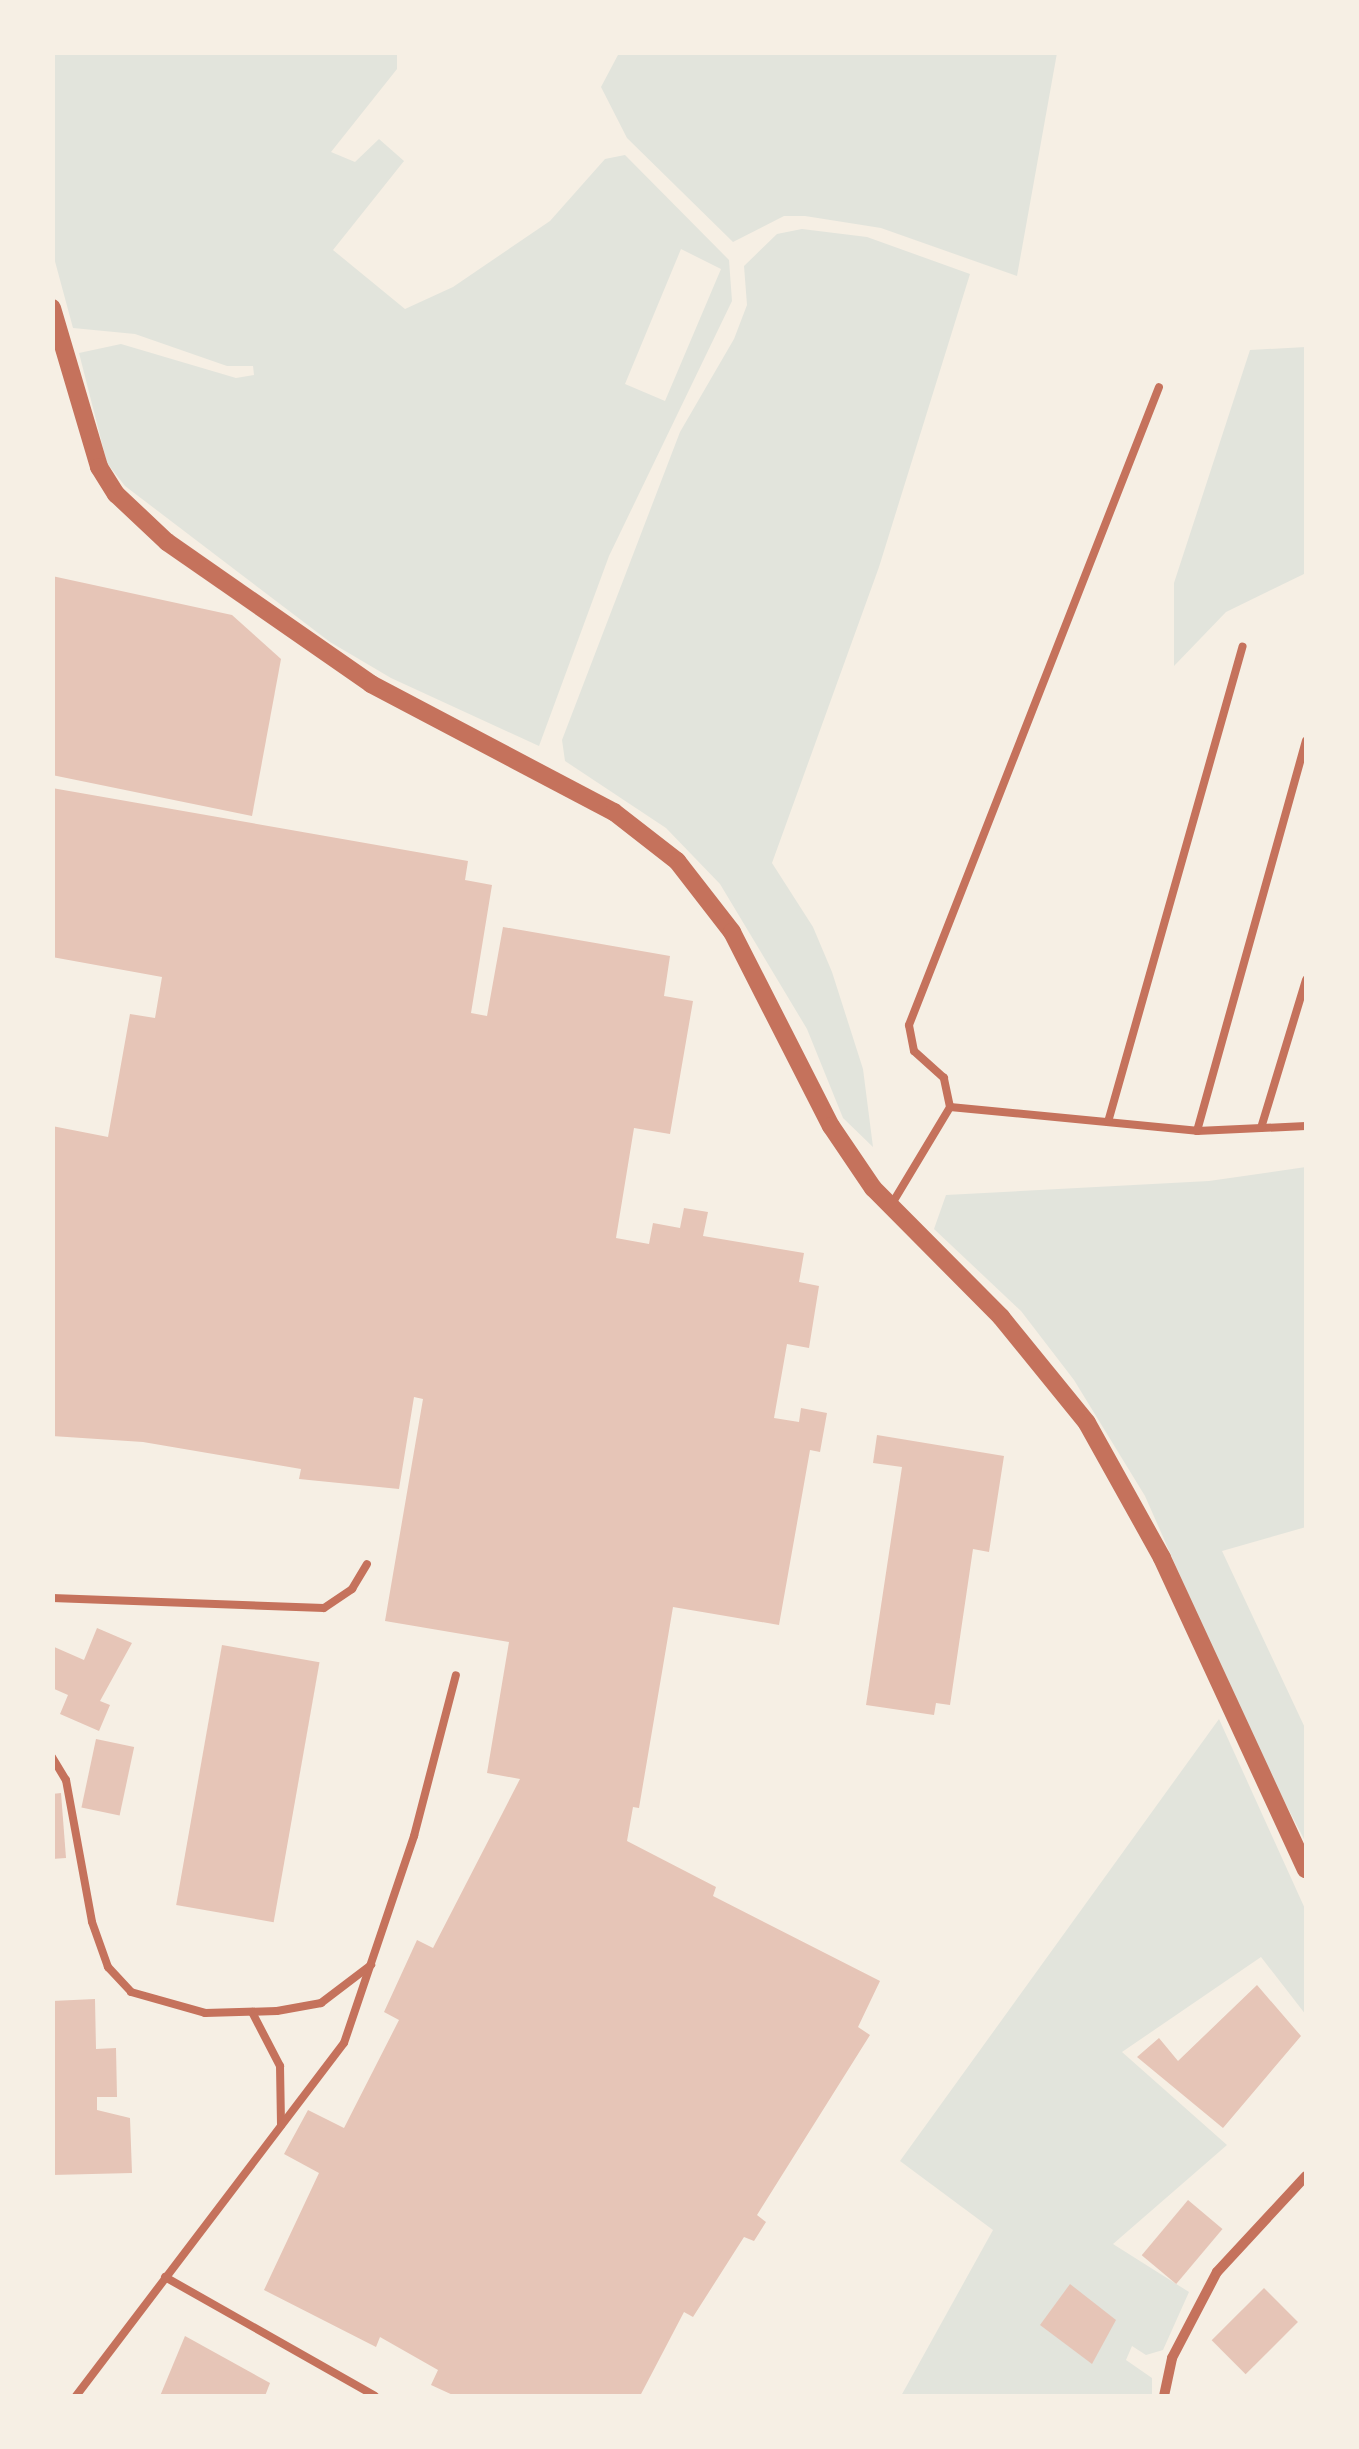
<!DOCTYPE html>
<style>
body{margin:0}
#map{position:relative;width:1359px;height:2449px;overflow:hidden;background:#f6efe4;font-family:Overpass,sans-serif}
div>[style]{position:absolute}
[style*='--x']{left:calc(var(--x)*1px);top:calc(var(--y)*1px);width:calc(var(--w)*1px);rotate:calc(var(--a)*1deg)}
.green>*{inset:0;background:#e2e4dc}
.building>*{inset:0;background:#e6c5b7;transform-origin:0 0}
.service>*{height:8px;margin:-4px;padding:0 4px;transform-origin:4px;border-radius:4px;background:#c5725c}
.minor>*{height:10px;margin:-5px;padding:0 5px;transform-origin:5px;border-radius:5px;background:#c5725c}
.tertiary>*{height:18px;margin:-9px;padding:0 9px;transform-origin:9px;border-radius:9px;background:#c5725c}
span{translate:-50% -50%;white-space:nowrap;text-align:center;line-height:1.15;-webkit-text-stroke:8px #f6efe4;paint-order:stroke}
.frame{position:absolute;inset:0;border:55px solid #f6efe4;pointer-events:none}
</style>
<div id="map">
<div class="green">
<div style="clip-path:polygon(evenodd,53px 52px,397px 53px,397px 69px,331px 152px,355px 162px,379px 139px,404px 161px,333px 250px,405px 309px,453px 287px,550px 221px,605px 159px,625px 155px,729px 260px,732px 301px,609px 556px,539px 746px,391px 678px,330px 642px,125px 486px,107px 463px,79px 353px,121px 344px,236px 378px,254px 375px,253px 366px,227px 366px,135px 334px,73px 328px,53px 254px,53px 52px,681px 249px,721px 269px,665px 401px,625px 384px,681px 249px)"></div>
<div style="clip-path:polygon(619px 53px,1057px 53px,1017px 276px,881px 228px,805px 216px,784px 216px,733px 242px,627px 138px,601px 87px)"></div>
<div style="clip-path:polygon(802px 229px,867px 237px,970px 274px,879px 567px,772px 863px,813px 927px,832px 972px,863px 1069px,873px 1147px,843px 1118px,807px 1029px,720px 884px,666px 828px,565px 761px,562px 740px,680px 432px,734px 339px,747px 305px,744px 266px,777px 234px)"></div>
<div style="clip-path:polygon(1306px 347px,1306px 573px,1226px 612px,1174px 666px,1174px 583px,1250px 350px)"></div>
<div style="clip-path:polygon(1306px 1167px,1306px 1527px,1222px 1551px,1306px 1730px,1306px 1843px,1252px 1739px,1145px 1496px,1074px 1380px,1021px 1311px,934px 1229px,946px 1195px,1209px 1181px)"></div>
<div style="clip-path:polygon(1219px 1719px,1306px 1911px,1306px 2015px,1261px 1957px,1122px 2052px,1227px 2145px,1113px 2244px,1189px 2292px,1163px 2350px,1146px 2355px,1132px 2346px,1126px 2360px,1152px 2378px,1152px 2396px,901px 2396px,993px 2230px,900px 2161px)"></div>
</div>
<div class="building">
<div style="clip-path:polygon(52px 576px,232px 615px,281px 659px,252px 816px,52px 775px)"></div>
<div style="clip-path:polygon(52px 788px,468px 861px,465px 880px,492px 885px,471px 1013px,487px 1016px,503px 927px,670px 956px,664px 996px,693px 1001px,670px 1134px,634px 1128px,616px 1238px,649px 1244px,653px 1223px,680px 1228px,684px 1208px,708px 1212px,703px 1236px,804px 1253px,799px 1282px,819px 1286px,809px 1348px,787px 1344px,774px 1418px,799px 1422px,801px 1408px,827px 1413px,820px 1452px,810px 1450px,779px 1625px,673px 1607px,639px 1808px,633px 1807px,627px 1841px,716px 1887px,713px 1896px,880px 1981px,858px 2027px,870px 2035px,757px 2215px,766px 2222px,754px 2241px,744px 2237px,693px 2317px,684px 2312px,640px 2396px,455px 2396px,431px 2385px,438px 2370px,380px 2337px,376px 2347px,264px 2290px,319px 2173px,284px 2154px,308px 2110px,344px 2128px,399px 2020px,384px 2012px,417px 1940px,433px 1948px,520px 1779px,487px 1773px,509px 1642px,385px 1621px,423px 1399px,414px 1397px,399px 1489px,299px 1479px,301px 1469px,143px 1442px,52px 1436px,52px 1126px,108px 1137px,130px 1014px,155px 1018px,162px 977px,52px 957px)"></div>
<div style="clip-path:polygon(877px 1435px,1004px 1456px,989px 1552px,973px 1549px,950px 1705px,936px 1703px,934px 1715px,866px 1705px,902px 1467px,873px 1463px)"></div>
<div style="clip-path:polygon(97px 1628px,132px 1643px,100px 1701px,110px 1705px,99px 1731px,60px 1714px,68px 1695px,52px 1688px,52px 1646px,84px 1660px)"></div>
<div style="left:222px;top:1645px;width:99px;height:264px;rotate:10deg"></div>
<div style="left:96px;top:1739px;width:39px;height:70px;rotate:12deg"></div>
<div style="clip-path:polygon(61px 1793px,66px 1858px,52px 1859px,52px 1794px)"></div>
<div style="clip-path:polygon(1257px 1985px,1301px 2036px,1223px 2128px,1137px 2057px,1159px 2038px,1178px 2061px)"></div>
<div style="clip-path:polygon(95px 1999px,96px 2049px,116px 2048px,117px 2097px,97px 2097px,97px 2110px,130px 2118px,132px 2173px,52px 2175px,52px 2001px)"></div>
<div style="left:1188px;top:2200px;width:45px;height:72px;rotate:40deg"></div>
<div style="clip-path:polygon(1070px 2284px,1116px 2320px,1092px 2364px,1040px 2325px)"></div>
<div style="left:1264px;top:2288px;width:48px;height:74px;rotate:45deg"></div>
<div style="clip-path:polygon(185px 2336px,270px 2383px,265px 2396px,160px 2396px)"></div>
</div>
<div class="service">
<div style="--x:950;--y:1107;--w:248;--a:5.5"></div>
<div style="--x:1197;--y:1131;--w:109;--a:-2.6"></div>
<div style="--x:1108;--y:1122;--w:494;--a:-74.2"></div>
<div style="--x:1261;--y:1128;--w:155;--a:-73.1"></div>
<div style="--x:1197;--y:1131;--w:405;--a:-74.4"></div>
<div style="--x:890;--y:1207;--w:117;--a:-59"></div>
<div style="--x:950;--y:1107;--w:30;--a:-102"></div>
<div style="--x:944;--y:1078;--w:40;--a:-138"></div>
<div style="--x:914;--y:1051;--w:26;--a:-101"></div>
<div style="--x:909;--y:1025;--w:685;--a:-68.6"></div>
<div style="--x:52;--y:1598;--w:272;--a:2.1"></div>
<div style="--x:324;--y:1608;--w:34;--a:-34"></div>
<div style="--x:352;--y:1589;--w:29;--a:-59"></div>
<div style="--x:52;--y:1757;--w:27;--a:59"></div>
<div style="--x:66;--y:1780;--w:144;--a:79.6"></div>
<div style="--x:92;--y:1922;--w:48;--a:70.4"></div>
<div style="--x:108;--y:1967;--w:34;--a:47"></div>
<div style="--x:131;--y:1992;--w:77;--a:15.8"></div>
<div style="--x:205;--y:2013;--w:72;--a:-1.6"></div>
<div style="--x:277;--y:2011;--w:45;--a:-10.3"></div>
<div style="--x:321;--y:2003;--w:63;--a:-37.2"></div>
<div style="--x:252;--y:2012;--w:61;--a:62.6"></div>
<div style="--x:280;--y:2066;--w:59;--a:89"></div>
<div style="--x:165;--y:2277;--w:241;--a:29.5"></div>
<div style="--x:76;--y:2396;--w:443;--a:-52.8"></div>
<div style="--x:344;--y:2043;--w:219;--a:-71.3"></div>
<div style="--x:414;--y:1836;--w:166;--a:-75.4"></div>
</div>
<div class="minor">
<div style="--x:1164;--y:2396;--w:39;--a:-78"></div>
<div style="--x:1172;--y:2358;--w:97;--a:-62.4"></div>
<div style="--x:1217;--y:2272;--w:131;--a:-47.2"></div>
</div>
<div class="tertiary">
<div style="--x:52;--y:308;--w:166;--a:73.5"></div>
<div style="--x:99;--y:467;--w:32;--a:58"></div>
<div style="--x:116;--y:494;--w:70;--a:43.3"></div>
<div style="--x:167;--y:542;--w:249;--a:34.8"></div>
<div style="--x:371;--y:684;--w:275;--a:27.8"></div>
<div style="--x:614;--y:812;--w:80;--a:37.9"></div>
<div style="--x:677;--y:861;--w:90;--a:52.2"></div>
<div style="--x:732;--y:932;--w:218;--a:63"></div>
<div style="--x:831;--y:1126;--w:75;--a:55.9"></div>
<div style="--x:873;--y:1188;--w:182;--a:45.2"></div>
<div style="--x:1001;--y:1317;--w:136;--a:50.9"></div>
<div style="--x:1087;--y:1423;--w:154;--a:60.9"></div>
<div style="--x:1162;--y:1558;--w:343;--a:65.2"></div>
</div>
<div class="frame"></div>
</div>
